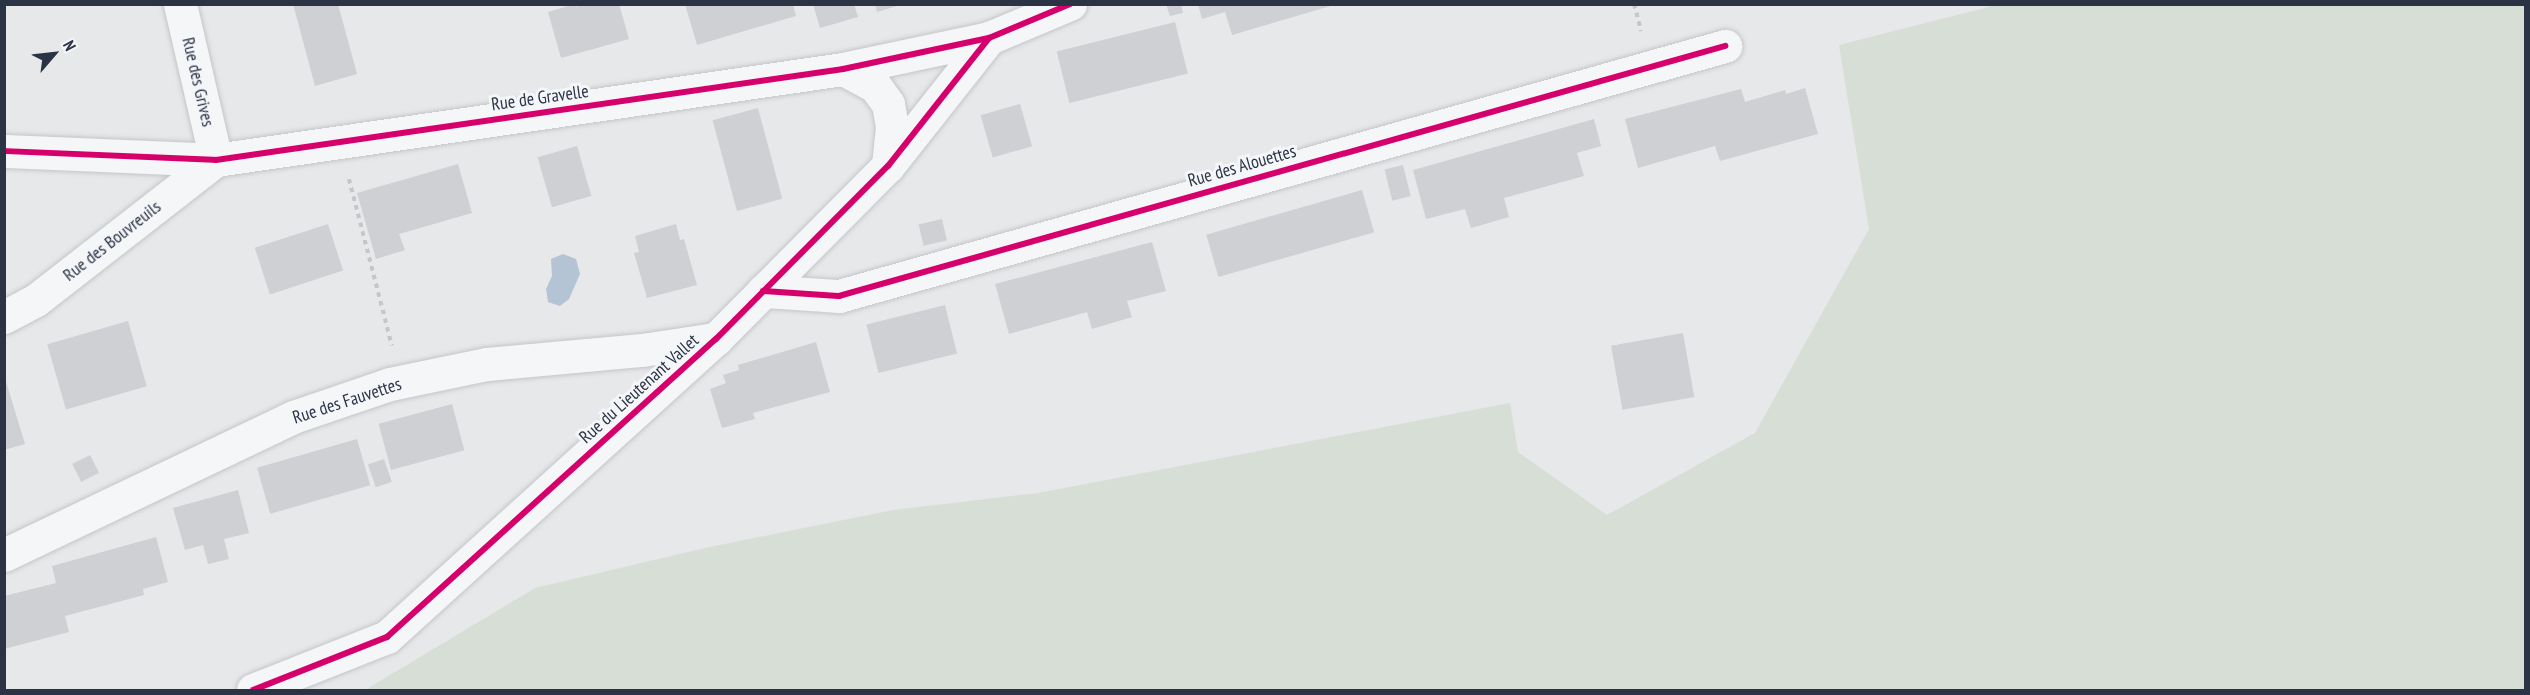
<!DOCTYPE html>
<style>
body{margin:0}
#map{position:relative;width:2530px;height:695px;overflow:hidden;background:#e6e8ea;font-family:"PT Sans Narrow",sans-serif}
div>[style]{position:absolute}
[style*='--x']{left:calc(var(--x)*1px);top:calc(var(--y)*1px);width:calc(var(--w)*1px);rotate:calc(var(--a)*1deg)}
.green>*{inset:0;background:#d6ded6}
.water>*{inset:0;background:#b4c4d5}
.building>*{inset:0;background:#ced0d3;transform-origin:0 0}
.path>*{height:4px;margin-top:-2px;transform-origin:0;background:repeating-linear-gradient(90deg,#c5c6ca 0 4.5px,transparent 0 9px)}
.roads{filter:drop-shadow(0 0 2px #c4c6c8) drop-shadow(0 0 2px #c4c6c8)}
.street>*{height:33px;margin:-16.5px;padding:0 16.5px;transform-origin:16.5px;border-radius:16.5px;background:#f5f6f7}
.cycleway>*{height:6px;margin:-3px;padding:0 3px;transform-origin:3px;border-radius:3px;background:#d6006c}
span{translate:-50% -50%;white-space:nowrap;text-align:center;line-height:1.15;-webkit-text-stroke:6px #f4f6f9;paint-order:stroke}
.street-label{font-size:18px;color:#2b3445}
.frame{position:absolute;inset:0;border:6px solid #2b3445;pointer-events:none}
.north{position:absolute;left:24px;top:24px;width:60px;height:60px;-webkit-text-stroke:4px #f4f6f9;paint-order:stroke;rotate:62deg;font-size:16px;font-weight:700;line-height:24px;text-align:center;color:#2b3445}
.north::after{content:'';display:block;margin:auto;width:21px;height:27px;background:#2b3445;clip-path:polygon(50% 0,100% 100%,50% 72%,0 100%)}
</style>
<div id="map">
<div class="green">
<div style="clip-path:polygon(2000px 4px,2525px 5px,2525px 690px,365px 690px,535px 588px,705px 548px,893px 510px,1038px 493px,1510px 403px,1518px 452px,1607px 515px,1755px 433px,1869px 229px,1839px 45px)"></div>
</div>
<div class="water">
<div style="clip-path:polygon(563px 254px,576px 259px,580px 274px,569px 299px,560px 306px,548px 302px,546px 289px,552px 276px,551px 259px)"></div>
</div>
<div class="building">
<div style="clip-path:polygon(293px 4px,338px 4px,357px 74px,315px 86px)"></div>
<div style="clip-path:polygon(575px 4px,576px 7px,582px 4px,619px 4px,629px 39px,561px 58px,548px 12px)"></div>
<div style="clip-path:polygon(685px 4px,793px 4px,796px 16px,697px 45px)"></div>
<div style="clip-path:polygon(813px 4px,854px 4px,858px 17px,820px 28px)"></div>
<div style="clip-path:polygon(875px 4px,900px 4px,900px 5px,877px 12px)"></div>
<div style="clip-path:polygon(1166px 4px,1181px 4px,1183px 13px,1170px 16px)"></div>
<div style="clip-path:polygon(1198px 4px,1334px 4px,1334px 5px,1232px 35px,1225px 12px,1202px 19px)"></div>
<div style="left:1175px;top:22px;width:53px;height:122px;rotate:76deg"></div>
<div style="clip-path:polygon(1805px 88px,1818px 134px,1720px 161px,1715px 146px,1638px 168px,1625px 119px,1741px 89px,1745px 102px,1785px 90px,1786px 94px)"></div>
<div style="left:1020px;top:104px;width:44px;height:41px;rotate:74deg"></div>
<div style="left:758px;top:108px;width:94px;height:47px;rotate:75deg"></div>
<div style="clip-path:polygon(1594px 119px,1601px 146px,1577px 153px,1584px 176px,1504px 198px,1509px 217px,1471px 228px,1465px 209px,1426px 219px,1413px 170px)"></div>
<div style="left:577px;top:146px;width:52px;height:41px;rotate:74deg"></div>
<div style="clip-path:polygon(458px 164px,472px 213px,399px 234px,405px 250px,376px 259px,357px 193px)"></div>
<div style="left:1403px;top:165px;width:32px;height:19px;rotate:76deg"></div>
<div style="left:1362px;top:190px;width:44px;height:162px;rotate:74deg"></div>
<div style="left:942px;top:219px;width:22px;height:24px;rotate:77deg"></div>
<div style="left:328px;top:224px;width:49px;height:77px;rotate:72deg"></div>
<div style="clip-path:polygon(676px 224px,680px 240px,684px 239px,697px 285px,647px 298px,634px 253px,639px 252px,635px 236px)"></div>
<div style="clip-path:polygon(1152px 242px,1166px 291px,1127px 301px,1132px 317px,1092px 329px,1087px 312px,1009px 334px,995px 284px)"></div>
<div style="left:945px;top:305px;width:50px;height:81px;rotate:76deg"></div>
<div style="left:128px;top:321px;width:68px;height:84px;rotate:74deg"></div>
<div style="left:1683px;top:333px;width:65px;height:73px;rotate:80deg"></div>
<div style="clip-path:polygon(816px 342px,830px 392px,753px 413px,755px 419px,722px 428px,710px 389px,726px 383px,723px 375px,739px 370px,738px 365px)"></div>
<div style="clip-path:polygon(4px 375px,25px 444px,4px 450px)"></div>
<div style="left:452px;top:404px;width:48px;height:76px;rotate:75deg"></div>
<div style="left:357px;top:439px;width:48px;height:104px;rotate:74deg"></div>
<div style="left:90px;top:455px;width:20px;height:20px;rotate:63deg"></div>
<div style="left:384px;top:459px;width:24px;height:17px;rotate:71deg"></div>
<div style="clip-path:polygon(238px 490px,249px 533px,224px 539px,229px 559px,208px 564px,203px 545px,185px 550px,173px 508px)"></div>
<div style="clip-path:polygon(156px 537px,168px 582px,143px 589px,144px 595px,65px 616px,69px 632px,4px 649px,4px 596px,56px 583px,52px 566px)"></div>
</div>
<div class="path">
<div style="--x:1634;--y:4;--w:28;--a:75"></div>
<div style="--x:349;--y:179;--w:172;--a:75.6"></div>
</div>
<div class="roads">
<div class="street">
<div style="--x:843;--y:69;--w:36;--a:28"></div>
<div style="--x:875;--y:86;--w:22;--a:54"></div>
<div style="--x:888;--y:104;--w:23;--a:80"></div>
<div style="--x:892;--y:127;--w:39;--a:96"></div>
<div style="--x:4;--y:151;--w:212;--a:2.4"></div>
<div style="--x:216;--y:160;--w:634;--a:-8.26"></div>
<div style="--x:843;--y:69;--w:149;--a:-12"></div>
<div style="--x:989;--y:38;--w:88;--a:-22.8"></div>
<div style="--x:763;--y:291;--w:76;--a:3.8"></div>
<div style="--x:839;--y:296;--w:921;--a:-15.76"></div>
<div style="--x:4;--y:317;--w:36;--a:-28"></div>
<div style="--x:36;--y:300;--w:228;--a:-37.9"></div>
<div style="--x:216;--y:160;--w:160;--a:-103"></div>
<div style="--x:4;--y:555;--w:320;--a:-25.5"></div>
<div style="--x:293;--y:417;--w:102;--a:-18.8"></div>
<div style="--x:390;--y:384;--w:99;--a:-11.7"></div>
<div style="--x:487;--y:364;--w:156;--a:-5.2"></div>
<div style="--x:642;--y:350;--w:75;--a:-8.5"></div>
<div style="--x:253;--y:690;--w:144;--a:-21.6"></div>
<div style="--x:387;--y:637;--w:444;--a:-42.2"></div>
<div style="--x:716;--y:339;--w:244;--a:-45.2"></div>
<div style="--x:888;--y:166;--w:163;--a:-51.7"></div>
</div>
</div>
<div class="cycleway">
<div style="--x:4;--y:151;--w:212;--a:2.4"></div>
<div style="--x:216;--y:160;--w:634;--a:-8.26"></div>
<div style="--x:843;--y:69;--w:149;--a:-12"></div>
<div style="--x:989;--y:38;--w:88;--a:-22.8"></div>
<div style="--x:763;--y:291;--w:76;--a:3.8"></div>
<div style="--x:839;--y:296;--w:921;--a:-15.76"></div>
<div style="--x:253;--y:690;--w:144;--a:-21.6"></div>
<div style="--x:387;--y:637;--w:444;--a:-42.2"></div>
<div style="--x:716;--y:339;--w:244;--a:-45.2"></div>
<div style="--x:888;--y:166;--w:163;--a:-51.7"></div>
</div>
<div class="street-label">
<span style="left:198px;top:82px;rotate:77deg">Rue des Grives</span>
<span style="left:540px;top:98px;rotate:-8deg">Rue de Gravelle</span>
<span style="left:1242px;top:166px;rotate:-16deg">Rue des Alouettes</span>
<span style="left:112px;top:241px;rotate:-38deg">Rue des Bouvreuils</span>
<span style="left:639px;top:389px;rotate:-42deg">Rue du Lieutenant Vallet</span>
<span style="left:347px;top:401px;rotate:-18deg">Rue des Fauvettes</span>
</div>
<div class="frame"></div>
<div class="north">N</div>
</div>
